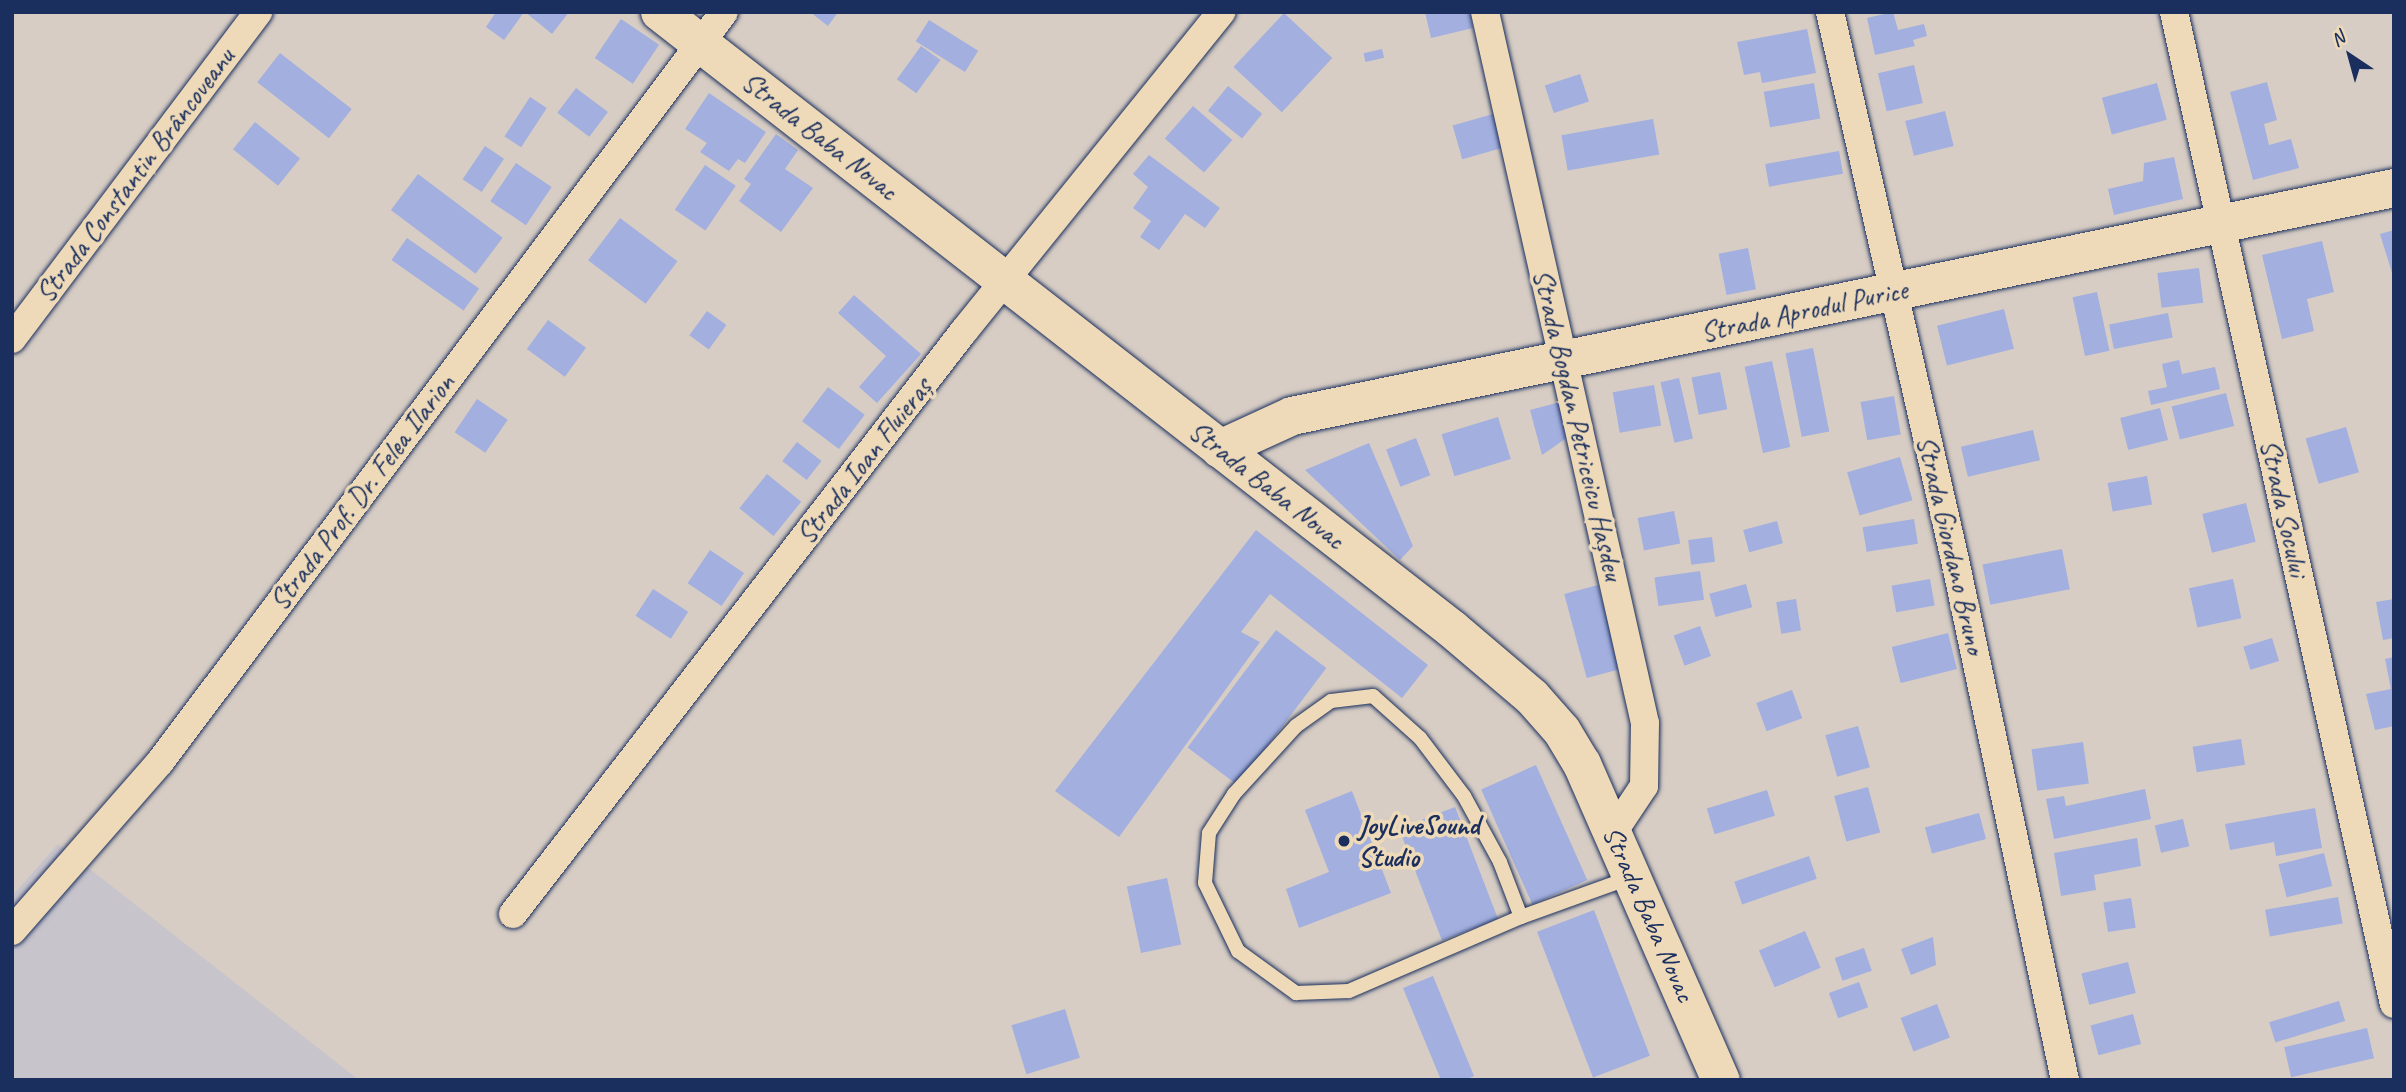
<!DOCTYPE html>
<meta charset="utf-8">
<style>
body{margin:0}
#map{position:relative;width:2406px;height:1092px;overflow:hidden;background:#d7cdc4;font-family:Caveat,sans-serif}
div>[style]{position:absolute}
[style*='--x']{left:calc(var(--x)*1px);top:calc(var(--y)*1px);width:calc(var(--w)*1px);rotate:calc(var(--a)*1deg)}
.built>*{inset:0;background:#c7c4cc}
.building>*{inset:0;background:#a2afdf;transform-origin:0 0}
.roads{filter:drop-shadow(0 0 2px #1b2f5e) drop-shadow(0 0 2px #1b2f5e)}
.lane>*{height:14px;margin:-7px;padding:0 7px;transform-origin:7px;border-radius:7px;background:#eedab8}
.street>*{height:28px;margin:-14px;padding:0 14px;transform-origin:14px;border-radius:14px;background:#eedab8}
.secondary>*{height:38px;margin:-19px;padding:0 19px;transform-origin:19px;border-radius:19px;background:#eedab8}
.dots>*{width:19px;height:19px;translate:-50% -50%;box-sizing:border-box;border:4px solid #eedab8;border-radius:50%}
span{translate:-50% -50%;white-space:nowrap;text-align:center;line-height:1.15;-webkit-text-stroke:7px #eedab8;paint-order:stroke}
.street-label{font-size:28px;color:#1b2f5e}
.poi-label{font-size:28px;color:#1b2f5e;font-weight:700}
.left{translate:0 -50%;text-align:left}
.frame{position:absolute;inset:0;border:14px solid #1b2f5e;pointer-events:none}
.north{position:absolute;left:2315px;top:21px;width:70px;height:70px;-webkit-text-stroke:5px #eedab8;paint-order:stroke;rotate:324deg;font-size:19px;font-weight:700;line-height:28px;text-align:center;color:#1b2f5e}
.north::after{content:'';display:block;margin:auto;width:24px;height:32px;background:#1b2f5e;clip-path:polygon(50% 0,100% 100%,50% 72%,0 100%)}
</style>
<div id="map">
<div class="built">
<div style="clip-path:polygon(58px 844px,359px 1080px,12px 1080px,12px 896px)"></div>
</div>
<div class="building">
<div style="clip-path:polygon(496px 12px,524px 12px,504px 40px,486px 27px)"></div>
<div style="clip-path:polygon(525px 12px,569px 12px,552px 34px)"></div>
<div style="clip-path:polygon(810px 12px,838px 12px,828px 26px)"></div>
<div style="clip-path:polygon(1425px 12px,1470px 12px,1473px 28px,1431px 38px)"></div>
<div style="clip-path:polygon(1893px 12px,1898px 30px,1924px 24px,1927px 36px,1913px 40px,1915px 46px,1875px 55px,1867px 18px)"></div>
<div style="left:1284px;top:13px;width:66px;height:74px;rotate:43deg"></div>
<div style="left:621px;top:19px;width:46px;height:47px;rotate:34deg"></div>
<div style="left:929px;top:20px;width:58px;height:25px;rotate:32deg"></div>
<div style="clip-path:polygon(1807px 29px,1816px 73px,1762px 83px,1760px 72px,1744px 75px,1737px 42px)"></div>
<div style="left:921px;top:46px;width:24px;height:41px;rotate:36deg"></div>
<div style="left:1382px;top:49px;width:9px;height:19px;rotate:77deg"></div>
<div style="left:280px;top:53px;width:91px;height:37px;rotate:38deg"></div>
<div style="left:1914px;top:65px;width:39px;height:37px;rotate:77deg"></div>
<div style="left:1580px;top:74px;width:29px;height:37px;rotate:72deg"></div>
<div style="clip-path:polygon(2267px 82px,2277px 120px,2264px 124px,2269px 145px,2291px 139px,2299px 168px,2253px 180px,2230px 92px)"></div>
<div style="left:1814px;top:83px;width:36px;height:51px;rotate:80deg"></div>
<div style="left:2157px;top:83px;width:38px;height:57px;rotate:75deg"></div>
<div style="left:1228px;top:86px;width:44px;height:32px;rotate:39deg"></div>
<div style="left:576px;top:88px;width:40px;height:31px;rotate:37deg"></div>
<div style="clip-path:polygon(709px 93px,766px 132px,745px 163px,738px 159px,729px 171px,700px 152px,707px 143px,685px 129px)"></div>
<div style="left:530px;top:97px;width:20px;height:47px;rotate:33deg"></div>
<div style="left:1193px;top:106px;width:52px;height:43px;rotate:41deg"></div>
<div style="left:1945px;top:111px;width:36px;height:41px;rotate:76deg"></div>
<div style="left:1493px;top:114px;width:35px;height:42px;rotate:74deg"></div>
<div style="left:1653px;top:119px;width:36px;height:93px;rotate:80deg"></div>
<div style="left:255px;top:122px;width:58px;height:35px;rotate:39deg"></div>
<div style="clip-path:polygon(776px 134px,798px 150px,785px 169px,813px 188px,781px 232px,739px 201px,751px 184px,744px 179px)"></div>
<div style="left:485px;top:146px;width:23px;height:40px;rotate:34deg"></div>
<div style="left:1839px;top:151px;width:23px;height:75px;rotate:80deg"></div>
<div style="clip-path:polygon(1149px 155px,1220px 208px,1205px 228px,1185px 214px,1159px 250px,1140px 237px,1151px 221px,1133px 208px,1148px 187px,1133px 174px)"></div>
<div style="clip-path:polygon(2174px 157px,2183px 199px,2114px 215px,2108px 189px,2143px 181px,2144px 163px)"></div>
<div style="left:516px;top:163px;width:43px;height:46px;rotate:34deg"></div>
<div style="left:705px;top:165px;width:37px;height:54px;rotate:34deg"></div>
<div style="left:418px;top:174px;width:106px;height:45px;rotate:37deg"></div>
<div style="left:620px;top:218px;width:72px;height:53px;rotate:37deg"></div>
<div style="clip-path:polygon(2394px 230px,2394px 276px,2393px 276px,2380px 234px)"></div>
<div style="left:407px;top:238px;width:88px;height:27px;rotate:35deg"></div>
<div style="clip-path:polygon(2322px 241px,2334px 292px,2307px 299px,2314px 331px,2282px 339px,2262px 255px)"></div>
<div style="left:1748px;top:248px;width:42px;height:30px;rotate:79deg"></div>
<div style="left:2199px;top:268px;width:35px;height:42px;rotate:83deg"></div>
<div style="left:2097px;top:292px;width:60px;height:25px;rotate:78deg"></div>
<div style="clip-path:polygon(854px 295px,921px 354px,877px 403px,859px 387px,886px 356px,838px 313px)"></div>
<div style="left:2004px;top:309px;width:41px;height:69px;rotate:76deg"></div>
<div style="left:707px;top:311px;width:24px;height:30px;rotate:36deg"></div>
<div style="left:2168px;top:313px;width:25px;height:60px;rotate:79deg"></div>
<div style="left:548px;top:320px;width:47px;height:36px;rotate:36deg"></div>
<div style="left:1813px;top:348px;width:85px;height:28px;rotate:79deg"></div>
<div style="clip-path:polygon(2179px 360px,2182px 374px,2215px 367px,2220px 389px,2151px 405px,2148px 391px,2167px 387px,2162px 364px)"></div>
<div style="left:1772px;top:361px;width:88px;height:28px;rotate:78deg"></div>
<div style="left:1720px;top:372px;width:38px;height:29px;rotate:79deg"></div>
<div style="left:1679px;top:378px;width:62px;height:19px;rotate:77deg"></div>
<div style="left:1654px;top:385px;width:41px;height:42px;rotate:80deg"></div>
<div style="left:828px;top:387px;width:46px;height:43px;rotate:37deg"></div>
<div style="left:2226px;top:393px;width:34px;height:56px;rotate:76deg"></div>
<div style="left:1894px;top:396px;width:39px;height:34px;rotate:80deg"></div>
<div style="left:477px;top:399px;width:37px;height:40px;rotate:34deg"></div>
<div style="clip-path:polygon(1560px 402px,1568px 437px,1542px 455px,1530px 410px)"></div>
<div style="left:2160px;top:408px;width:33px;height:41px;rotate:76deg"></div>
<div style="left:1498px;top:417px;width:44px;height:59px;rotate:73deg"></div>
<div style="left:2346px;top:427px;width:47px;height:42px;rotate:74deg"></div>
<div style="left:2033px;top:430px;width:31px;height:74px;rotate:77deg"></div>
<div style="left:1416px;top:438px;width:40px;height:32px;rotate:69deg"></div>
<div style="left:797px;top:442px;width:31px;height:24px;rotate:38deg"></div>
<div style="clip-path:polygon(1369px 443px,1413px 546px,1400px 560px,1305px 470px)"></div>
<div style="left:1900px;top:457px;width:45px;height:55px;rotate:74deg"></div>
<div style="left:767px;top:474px;width:44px;height:44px;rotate:39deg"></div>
<div style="left:2147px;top:476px;width:29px;height:40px;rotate:80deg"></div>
<div style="left:2246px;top:503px;width:40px;height:45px;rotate:76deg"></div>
<div style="left:1674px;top:511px;width:33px;height:37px;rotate:79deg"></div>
<div style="left:1914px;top:519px;width:25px;height:52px;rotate:81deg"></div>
<div style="left:1777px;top:521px;width:23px;height:35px;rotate:75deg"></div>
<div style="clip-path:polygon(1256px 530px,1428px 665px,1402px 698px,1270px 594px,1241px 632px,1260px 642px,1119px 837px,1055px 791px)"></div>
<div style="left:1712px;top:537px;width:25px;height:24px;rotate:83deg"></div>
<div style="left:2062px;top:549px;width:41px;height:81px;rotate:79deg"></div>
<div style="left:710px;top:550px;width:41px;height:40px;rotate:34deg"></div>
<div style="left:1700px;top:571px;width:29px;height:46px;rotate:82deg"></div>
<div style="left:1930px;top:579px;width:27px;height:39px;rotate:80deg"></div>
<div style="left:2233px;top:579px;width:40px;height:45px;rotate:78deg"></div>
<div style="left:1746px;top:584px;width:24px;height:38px;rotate:75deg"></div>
<div style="left:1598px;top:585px;width:87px;height:35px;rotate:75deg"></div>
<div style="left:653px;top:589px;width:42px;height:32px;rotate:33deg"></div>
<div style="left:1796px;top:599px;width:32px;height:20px;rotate:81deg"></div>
<div style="clip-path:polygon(2394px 599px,2394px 638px,2383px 640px,2376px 602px)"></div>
<div style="left:1700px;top:626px;width:32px;height:28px;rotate:70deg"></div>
<div style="left:1276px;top:630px;width:63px;height:147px;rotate:37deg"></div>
<div style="left:1948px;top:633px;width:37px;height:58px;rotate:76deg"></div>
<div style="left:2272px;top:638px;width:24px;height:30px;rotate:73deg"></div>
<div style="clip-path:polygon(2394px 657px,2394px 726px,2375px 730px,2366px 694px,2391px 689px,2385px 659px)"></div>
<div style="left:1792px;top:690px;width:30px;height:38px;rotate:70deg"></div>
<div style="left:1858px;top:726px;width:43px;height:34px;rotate:74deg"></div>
<div style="left:2241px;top:739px;width:26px;height:49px;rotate:81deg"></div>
<div style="left:2083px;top:742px;width:42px;height:52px;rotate:82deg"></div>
<div style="left:1536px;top:765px;width:126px;height:60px;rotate:66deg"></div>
<div style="left:1868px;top:787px;width:47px;height:35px;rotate:75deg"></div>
<div style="clip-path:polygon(2145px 789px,2151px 819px,2054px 839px,2046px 799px,2064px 796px,2066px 806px)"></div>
<div style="left:1767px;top:790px;width:27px;height:63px;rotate:73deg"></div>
<div style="clip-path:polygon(1352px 791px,1391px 893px,1299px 928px,1286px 889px,1329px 872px,1305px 810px)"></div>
<div style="left:1455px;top:807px;width:120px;height:60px;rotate:69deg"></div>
<div style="clip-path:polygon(2315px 808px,2322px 848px,2276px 856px,2274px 842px,2230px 850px,2225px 824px)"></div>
<div style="left:1979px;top:813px;width:27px;height:56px;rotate:75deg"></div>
<div style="left:2183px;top:819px;width:28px;height:29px;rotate:77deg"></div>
<div style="clip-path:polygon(2137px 838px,2141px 866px,2094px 875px,2096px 890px,2061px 896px,2054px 853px)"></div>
<div style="left:2324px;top:853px;width:34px;height:47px;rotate:76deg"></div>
<div style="left:1809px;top:856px;width:24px;height:79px;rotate:71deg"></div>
<div style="left:1167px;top:878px;width:68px;height:41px;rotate:78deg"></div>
<div style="left:2338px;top:897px;width:27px;height:74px;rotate:80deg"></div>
<div style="left:2131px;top:898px;width:30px;height:28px;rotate:81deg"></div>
<div style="left:1594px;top:910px;width:156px;height:61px;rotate:69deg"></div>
<div style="left:1805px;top:931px;width:40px;height:50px;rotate:67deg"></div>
<div style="clip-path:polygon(1933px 937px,1936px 965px,1911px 975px,1901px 949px)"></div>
<div style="left:1864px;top:948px;width:24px;height:31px;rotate:71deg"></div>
<div style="left:2128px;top:962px;width:32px;height:48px;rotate:76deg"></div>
<div style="clip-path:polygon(1433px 976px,1474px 1076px,1465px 1080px,1441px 1080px,1403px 988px)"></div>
<div style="left:1859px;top:982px;width:27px;height:32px;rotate:70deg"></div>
<div style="left:2339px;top:1001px;width:21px;height:73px;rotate:73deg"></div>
<div style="left:1937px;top:1004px;width:36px;height:39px;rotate:69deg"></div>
<div style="left:1065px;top:1009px;width:51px;height:56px;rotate:73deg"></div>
<div style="left:2133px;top:1014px;width:31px;height:44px;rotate:75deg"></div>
<div style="left:2367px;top:1028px;width:31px;height:85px;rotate:77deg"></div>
</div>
<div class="roads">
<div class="lane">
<div style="--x:1521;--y:917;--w:59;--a:-110.9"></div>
<div style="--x:1500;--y:862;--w:75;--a:-118.6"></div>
<div style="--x:1464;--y:796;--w:73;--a:-127.2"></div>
<div style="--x:1420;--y:738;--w:63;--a:-138.2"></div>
<div style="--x:1373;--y:696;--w:42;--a:173.2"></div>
<div style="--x:1331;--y:701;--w:43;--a:144.5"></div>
<div style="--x:1296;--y:726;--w:92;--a:132.4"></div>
<div style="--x:1234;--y:794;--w:46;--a:122.7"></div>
<div style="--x:1209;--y:833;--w:50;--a:94.6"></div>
<div style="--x:1205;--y:883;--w:76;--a:64.1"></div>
<div style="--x:1238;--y:951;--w:72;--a:35.9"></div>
<div style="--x:1296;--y:993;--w:53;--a:-2.2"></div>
<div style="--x:1349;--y:991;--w:187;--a:-23.3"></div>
<div style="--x:1521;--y:917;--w:118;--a:-19.8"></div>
</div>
<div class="street">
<div style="--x:1485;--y:12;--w:729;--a:77.32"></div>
<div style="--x:1645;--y:723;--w:63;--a:90.9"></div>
<div style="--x:1644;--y:786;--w:54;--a:123.7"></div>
<div style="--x:1830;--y:12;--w:562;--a:77.15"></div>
<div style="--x:1955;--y:560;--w:532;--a:78.06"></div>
<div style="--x:2174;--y:12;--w:1016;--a:77.5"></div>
<div style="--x:12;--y:339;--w:409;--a:-53"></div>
<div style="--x:513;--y:914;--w:737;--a:-52.28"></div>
<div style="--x:964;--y:331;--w:410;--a:-51.1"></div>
<div style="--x:12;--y:931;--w:225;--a:-48.8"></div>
<div style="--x:160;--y:762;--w:938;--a:-53.06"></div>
</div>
<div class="secondary">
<div style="--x:660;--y:12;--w:1004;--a:37.92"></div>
<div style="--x:1452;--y:629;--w:105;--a:40.4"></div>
<div style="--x:1532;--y:697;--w:45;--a:48.6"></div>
<div style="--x:1562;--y:731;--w:39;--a:59"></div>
<div style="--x:1582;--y:764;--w:345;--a:66.3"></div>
<div style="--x:1220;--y:449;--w:79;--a:-24.6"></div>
<div style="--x:1292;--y:416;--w:1125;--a:-11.69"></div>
</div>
</div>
<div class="dots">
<div style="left:1344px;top:841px;background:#1b2f5e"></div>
</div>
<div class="street-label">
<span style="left:820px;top:136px;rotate:38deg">Strada Baba Novac</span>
<span style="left:135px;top:175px;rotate:-53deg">Strada Constantin Brâncoveanu</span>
<span style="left:1804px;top:311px;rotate:-12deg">Strada Aprodul Purice</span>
<span style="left:1578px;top:425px;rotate:77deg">Strada Bogdan Petriceicu Hașdeu</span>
<span style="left:864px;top:461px;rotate:-52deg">Strada Ioan Fluieraș</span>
<span style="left:1267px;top:485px;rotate:38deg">Strada Baba Novac</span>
<span style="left:362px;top:492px;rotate:-53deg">Strada Prof. Dr. Felea Ilarion</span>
<span style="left:2284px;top:508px;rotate:78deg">Strada Socului</span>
<span style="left:1951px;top:545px;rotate:77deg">Strada Giordano Bruno</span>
<span style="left:1649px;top:914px;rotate:66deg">Strada Baba Novac</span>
</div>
<div class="poi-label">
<span class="left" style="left:1358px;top:841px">JoyLiveSound<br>Studio</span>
</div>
<div class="frame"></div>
<div class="north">N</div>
</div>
